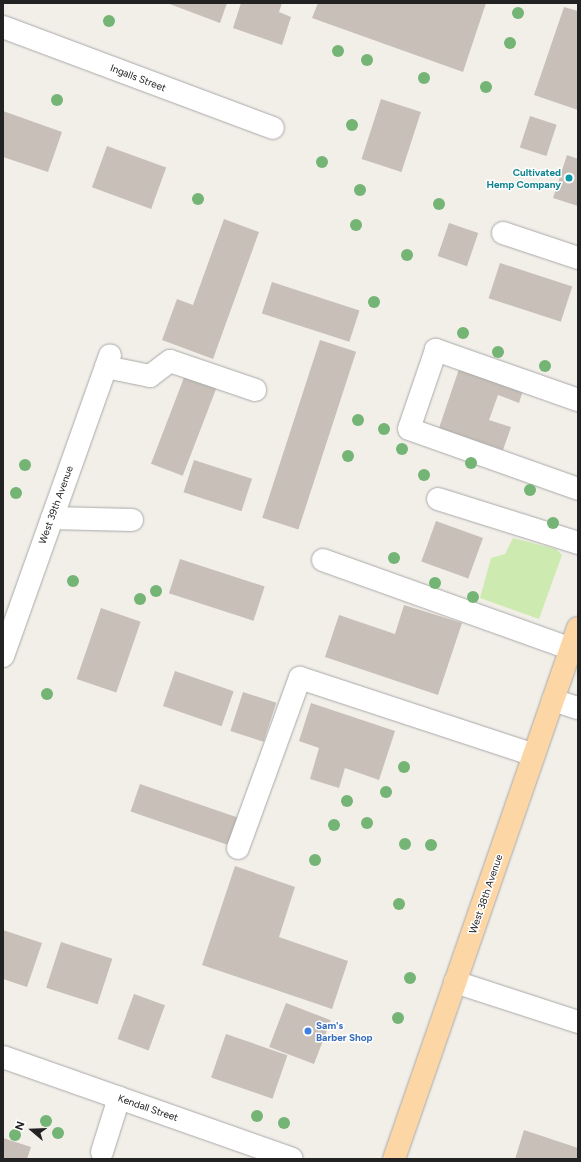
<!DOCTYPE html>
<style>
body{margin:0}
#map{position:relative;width:581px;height:1162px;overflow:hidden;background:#f2efe9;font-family:Figtree,sans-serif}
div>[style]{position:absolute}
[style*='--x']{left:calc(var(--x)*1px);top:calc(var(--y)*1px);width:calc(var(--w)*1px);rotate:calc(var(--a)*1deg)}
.grass>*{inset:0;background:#cdebb0}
.building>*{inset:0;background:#c7bfb8;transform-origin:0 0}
.roads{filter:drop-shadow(0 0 1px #a9a9a9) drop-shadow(0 0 1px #a9a9a9)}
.minor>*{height:22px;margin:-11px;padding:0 11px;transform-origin:11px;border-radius:11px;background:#fff}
.major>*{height:22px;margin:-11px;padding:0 11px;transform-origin:11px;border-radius:11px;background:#fcd6a4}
.trees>*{width:12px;height:12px;margin:-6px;border-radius:50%;background:#74b475}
.dots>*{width:11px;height:11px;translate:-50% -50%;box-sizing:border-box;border:2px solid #fff;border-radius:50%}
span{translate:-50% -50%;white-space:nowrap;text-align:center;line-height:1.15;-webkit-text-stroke:3px #fff;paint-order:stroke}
.street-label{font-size:10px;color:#222}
.culture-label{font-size:10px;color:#0d838f;font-weight:700}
.right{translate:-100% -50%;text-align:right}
.shop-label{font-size:10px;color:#366cbe;font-weight:700}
.left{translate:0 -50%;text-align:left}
.frame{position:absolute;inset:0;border:4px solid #222;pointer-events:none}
.north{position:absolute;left:12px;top:1110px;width:40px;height:40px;-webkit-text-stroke:3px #fff;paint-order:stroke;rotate:289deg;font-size:11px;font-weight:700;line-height:16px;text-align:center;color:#222}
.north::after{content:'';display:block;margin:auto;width:14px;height:18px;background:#222;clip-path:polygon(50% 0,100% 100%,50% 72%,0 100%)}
</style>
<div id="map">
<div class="grass">
<div style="clip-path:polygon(513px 538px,556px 549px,562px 555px,539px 619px,480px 598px,491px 558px,505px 554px)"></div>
</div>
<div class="building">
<div style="clip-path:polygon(167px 3px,227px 3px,220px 23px)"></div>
<div style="clip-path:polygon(241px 3px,282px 3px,279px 12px,291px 17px,282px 45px,233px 28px)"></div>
<div style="clip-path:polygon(318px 3px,486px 3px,463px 72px,312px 18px)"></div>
<div style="clip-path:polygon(564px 7px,578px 11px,578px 110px,534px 95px)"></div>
<div style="left:381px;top:99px;width:42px;height:63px;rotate:18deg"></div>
<div style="clip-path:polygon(3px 111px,62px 132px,48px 172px,3px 157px)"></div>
<div style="left:530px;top:116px;width:28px;height:33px;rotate:18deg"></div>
<div style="left:107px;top:146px;width:63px;height:44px;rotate:20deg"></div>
<div style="clip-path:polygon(567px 155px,578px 159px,578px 206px,553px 198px)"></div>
<div style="clip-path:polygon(224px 219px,259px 232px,213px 359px,162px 340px,177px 299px,193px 305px)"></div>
<div style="left:449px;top:223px;width:31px;height:35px;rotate:19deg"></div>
<div style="left:500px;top:263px;width:76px;height:37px;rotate:18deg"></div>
<div style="left:272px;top:282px;width:92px;height:33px;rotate:18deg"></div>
<div style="left:320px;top:340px;width:38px;height:187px;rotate:18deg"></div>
<div style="clip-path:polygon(460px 366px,524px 387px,519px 403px,498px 395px,489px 420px,511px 427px,503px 450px,439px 428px)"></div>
<div style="left:185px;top:375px;width:34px;height:95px;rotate:21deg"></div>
<div style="left:194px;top:460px;width:61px;height:34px;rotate:18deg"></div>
<div style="left:436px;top:521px;width:50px;height:43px;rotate:20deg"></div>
<div style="left:180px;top:559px;width:89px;height:36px;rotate:18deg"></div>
<div style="clip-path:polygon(404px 605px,462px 623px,438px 695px,325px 657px,339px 615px,395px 634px)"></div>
<div style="left:101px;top:608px;width:42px;height:75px;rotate:19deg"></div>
<div style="left:175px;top:671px;width:62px;height:37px;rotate:19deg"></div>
<div style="left:243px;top:692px;width:35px;height:41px;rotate:18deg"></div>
<div style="clip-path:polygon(311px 703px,395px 731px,379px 780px,345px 768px,339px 788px,310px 779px,319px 748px,299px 741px)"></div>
<div style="left:140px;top:784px;width:104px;height:29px;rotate:19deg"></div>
<div style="clip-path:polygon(235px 866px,295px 887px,279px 937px,348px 961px,332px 1009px,202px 965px)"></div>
<div style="clip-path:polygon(3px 930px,42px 943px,27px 987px,3px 979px)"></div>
<div style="left:61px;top:942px;width:54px;height:48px;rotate:18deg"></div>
<div style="left:134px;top:994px;width:33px;height:48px;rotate:20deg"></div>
<div style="left:286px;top:1003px;width:48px;height:47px;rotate:21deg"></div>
<div style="left:226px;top:1034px;width:65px;height:46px;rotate:19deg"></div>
<div style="clip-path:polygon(524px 1130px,578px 1148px,578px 1159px,515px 1159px)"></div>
<div style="clip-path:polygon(3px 1138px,31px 1147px,27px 1159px,3px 1159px)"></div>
</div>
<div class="roads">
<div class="minor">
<div style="--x:3;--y:27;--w:288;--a:20.5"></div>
<div style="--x:503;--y:233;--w:79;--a:18.4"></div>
<div style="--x:106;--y:367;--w:45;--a:11.6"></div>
<div style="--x:150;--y:376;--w:25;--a:-37"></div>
<div style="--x:170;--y:361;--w:90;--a:18.8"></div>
<div style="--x:578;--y:400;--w:151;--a:-160.6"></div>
<div style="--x:436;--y:350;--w:83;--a:108.9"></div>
<div style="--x:409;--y:429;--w:179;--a:19.5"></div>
<div style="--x:438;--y:499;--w:147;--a:17.4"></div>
<div style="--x:52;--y:518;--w:80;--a:1.4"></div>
<div style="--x:323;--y:560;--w:263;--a:19.7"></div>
<div style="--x:3;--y:656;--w:319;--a:-70.4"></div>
<div style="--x:553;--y:700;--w:26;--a:18"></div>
<div style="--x:238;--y:848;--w:181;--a:-70"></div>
<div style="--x:300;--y:678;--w:246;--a:18.2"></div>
<div style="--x:455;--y:982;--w:129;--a:18"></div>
<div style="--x:3;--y:1057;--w:306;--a:19.4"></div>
<div style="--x:102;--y:1152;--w:57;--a:-72.5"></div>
</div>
<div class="major">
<div style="--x:394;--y:1159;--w:562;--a:-70.89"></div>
</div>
</div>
<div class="trees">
<div style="left:518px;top:13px"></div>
<div style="left:109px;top:21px"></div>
<div style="left:510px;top:43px"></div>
<div style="left:338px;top:51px"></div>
<div style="left:367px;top:60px"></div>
<div style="left:424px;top:78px"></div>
<div style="left:486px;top:87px"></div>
<div style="left:57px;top:100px"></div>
<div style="left:352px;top:125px"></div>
<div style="left:322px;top:162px"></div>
<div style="left:360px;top:190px"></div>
<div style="left:198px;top:199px"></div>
<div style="left:439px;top:204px"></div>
<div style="left:356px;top:225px"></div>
<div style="left:407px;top:255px"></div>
<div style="left:374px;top:302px"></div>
<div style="left:463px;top:333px"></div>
<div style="left:498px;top:352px"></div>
<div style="left:545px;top:366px"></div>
<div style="left:358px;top:420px"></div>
<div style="left:384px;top:429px"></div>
<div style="left:402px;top:449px"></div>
<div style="left:348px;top:456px"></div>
<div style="left:471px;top:463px"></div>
<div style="left:25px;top:465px"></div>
<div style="left:424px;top:475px"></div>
<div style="left:530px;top:490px"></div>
<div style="left:16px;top:493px"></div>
<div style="left:553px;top:523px"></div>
<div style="left:394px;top:558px"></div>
<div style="left:73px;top:581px"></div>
<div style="left:435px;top:583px"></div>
<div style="left:156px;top:591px"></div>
<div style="left:473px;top:597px"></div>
<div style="left:140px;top:599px"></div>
<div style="left:47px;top:694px"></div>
<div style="left:404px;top:767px"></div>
<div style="left:386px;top:792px"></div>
<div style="left:347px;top:801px"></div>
<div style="left:367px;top:823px"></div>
<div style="left:334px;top:825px"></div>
<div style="left:405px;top:844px"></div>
<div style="left:431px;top:845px"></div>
<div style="left:315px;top:860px"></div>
<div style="left:399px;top:904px"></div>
<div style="left:410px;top:978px"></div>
<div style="left:398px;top:1018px"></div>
<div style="left:257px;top:1116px"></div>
<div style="left:46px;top:1121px"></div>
<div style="left:284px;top:1123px"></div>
<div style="left:58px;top:1133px"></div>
<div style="left:15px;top:1135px"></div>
</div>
<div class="dots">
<div style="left:569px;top:178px;background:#0f9aa8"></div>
<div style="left:308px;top:1031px;background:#3f7fe0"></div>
</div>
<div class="street-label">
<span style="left:138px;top:78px;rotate:21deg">Ingalls Street</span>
<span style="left:56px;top:505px;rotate:-70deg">West 39th Avenue</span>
<span style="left:486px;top:894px;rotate:-71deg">West 38th Avenue</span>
<span style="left:148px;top:1108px;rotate:19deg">Kendall Street</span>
</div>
<div class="culture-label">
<span class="right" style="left:561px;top:178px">Cultivated<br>Hemp Company</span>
</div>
<div class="shop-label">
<span class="left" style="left:316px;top:1031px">Sam's<br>Barber Shop</span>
</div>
<div class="frame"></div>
<div class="north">N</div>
</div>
